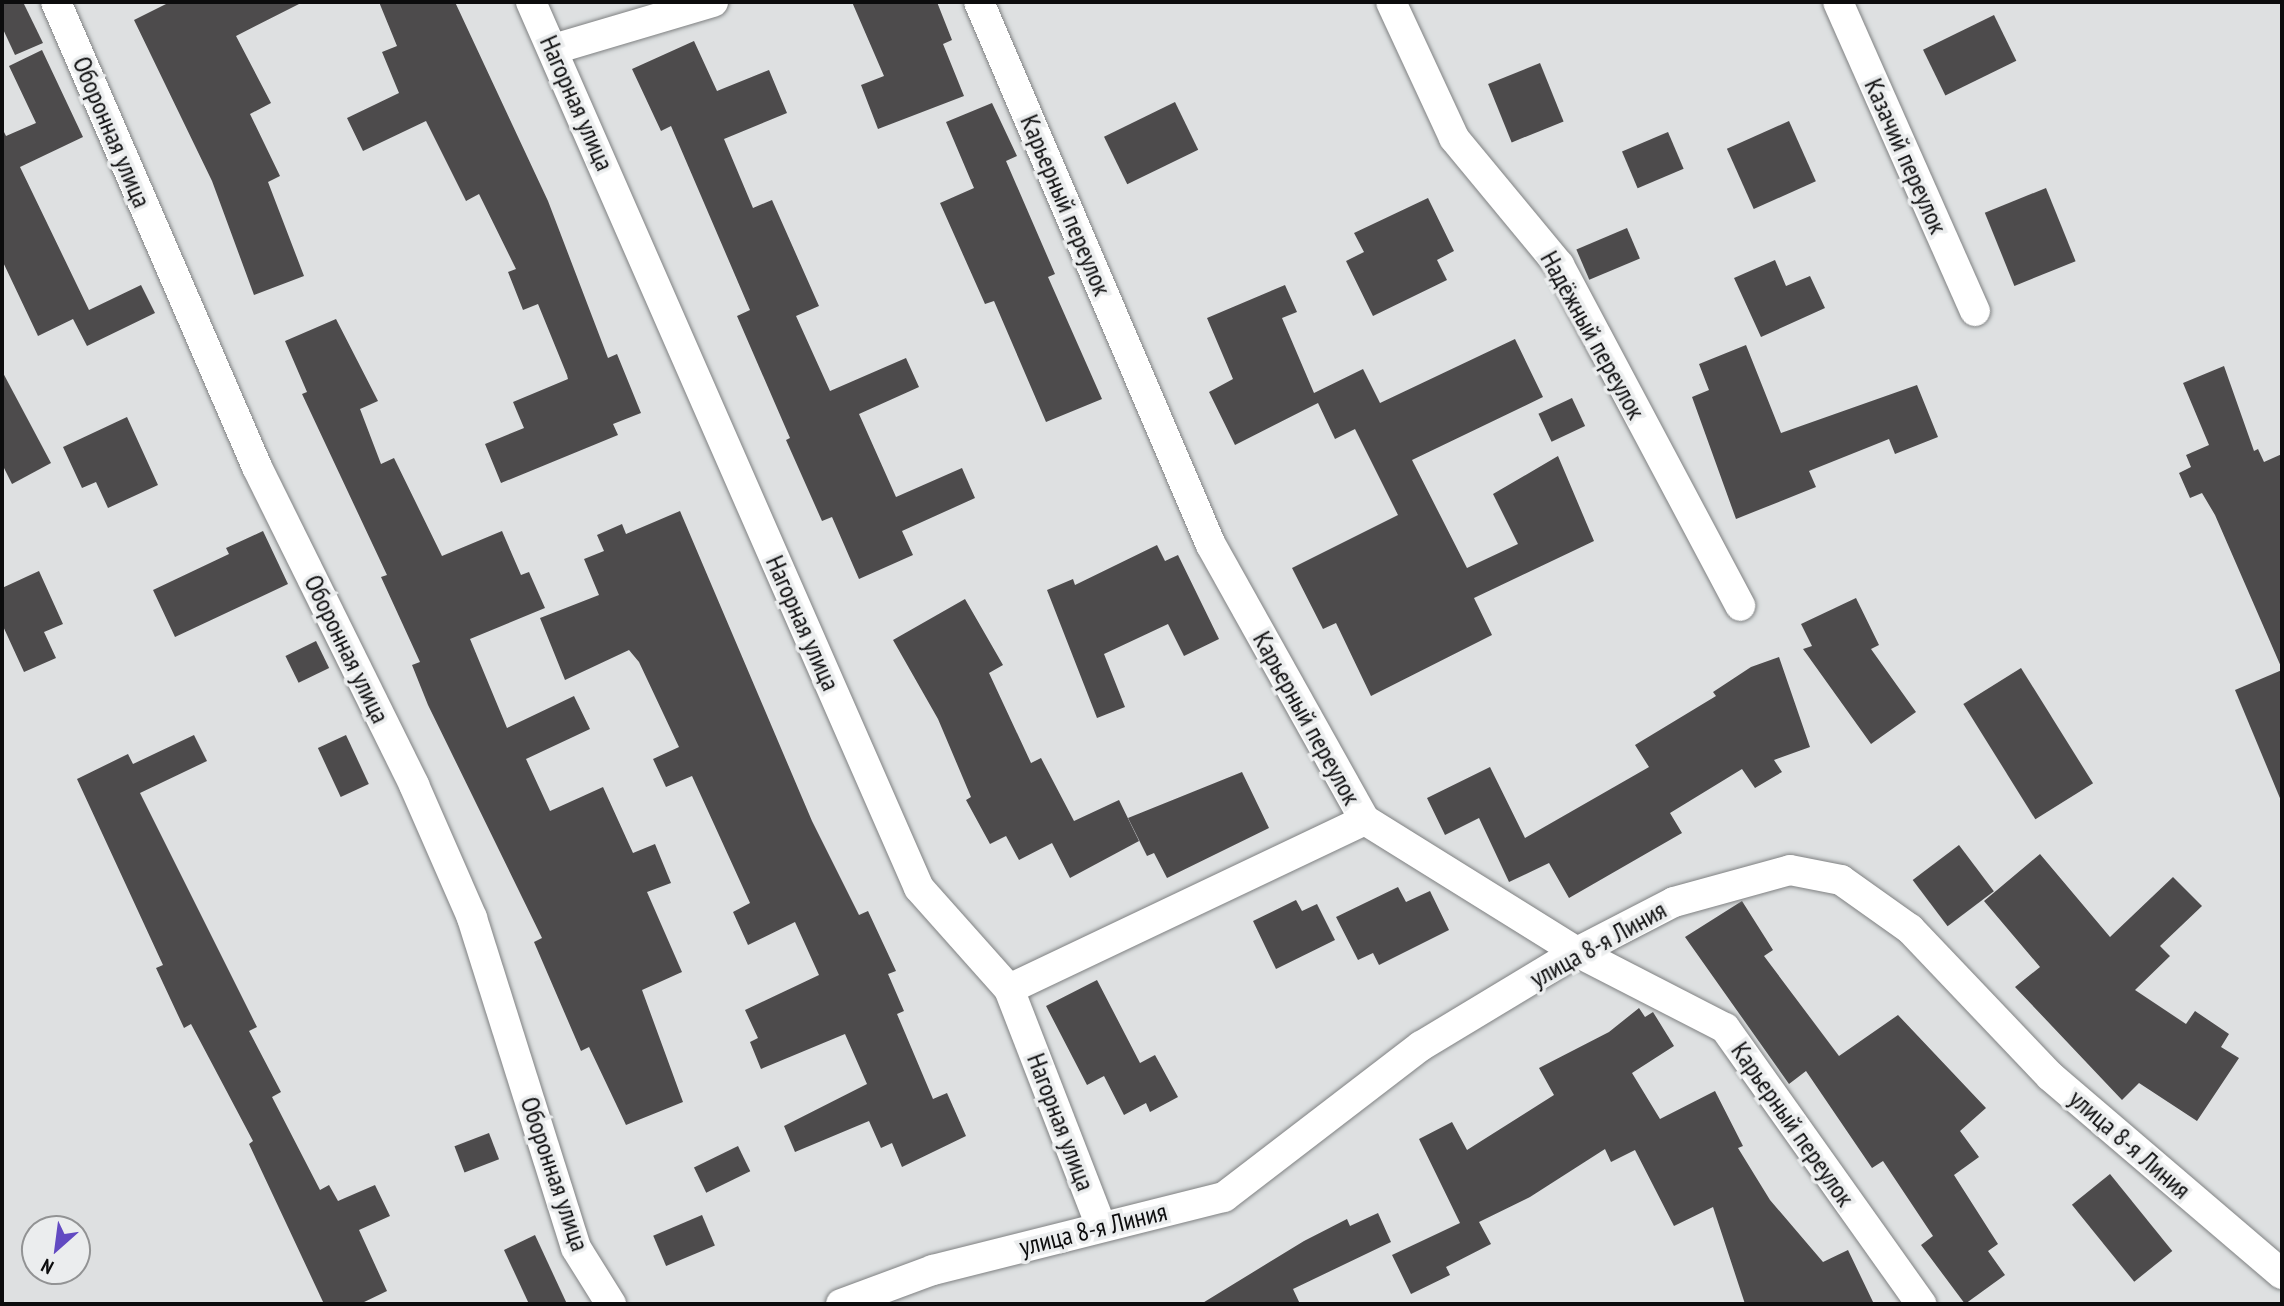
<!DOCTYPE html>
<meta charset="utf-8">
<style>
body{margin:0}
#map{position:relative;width:2284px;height:1306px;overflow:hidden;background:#dee0e1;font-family:"PT Sans Narrow",sans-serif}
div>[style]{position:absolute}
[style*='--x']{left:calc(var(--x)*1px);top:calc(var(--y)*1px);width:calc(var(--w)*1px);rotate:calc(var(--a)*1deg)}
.building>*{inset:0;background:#4d4b4c;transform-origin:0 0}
.roads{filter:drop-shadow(0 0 2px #7f8182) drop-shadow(0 0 2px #7f8182)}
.street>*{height:30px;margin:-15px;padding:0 15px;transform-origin:15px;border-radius:15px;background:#fff}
span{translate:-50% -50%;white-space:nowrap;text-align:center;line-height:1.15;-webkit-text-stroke:7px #ebedee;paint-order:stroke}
.street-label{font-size:26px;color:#0c0c0d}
.frame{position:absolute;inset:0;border:4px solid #0c0c0d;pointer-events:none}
.north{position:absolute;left:21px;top:1215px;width:70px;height:70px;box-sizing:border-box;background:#ebedee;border:2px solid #929394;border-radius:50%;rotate:208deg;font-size:19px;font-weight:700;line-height:28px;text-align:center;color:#0c0c0d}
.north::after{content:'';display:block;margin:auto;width:24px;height:32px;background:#624ac2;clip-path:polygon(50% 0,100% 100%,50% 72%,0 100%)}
</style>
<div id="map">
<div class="building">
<div style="clip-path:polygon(2px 2px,23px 2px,43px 43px,15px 55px,2px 27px)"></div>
<div style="clip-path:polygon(170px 2px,303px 2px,236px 36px,271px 103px,250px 114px,280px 176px,268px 182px,304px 276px,254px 295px,212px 181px,134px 20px)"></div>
<div style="clip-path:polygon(379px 2px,455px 2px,548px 201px,608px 358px,617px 354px,641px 413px,613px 424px,618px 435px,501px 483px,485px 444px,524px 428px,513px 402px,568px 379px,567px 375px,538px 304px,523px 310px,508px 272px,516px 269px,479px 194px,466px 201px,426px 121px,363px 151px,347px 118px,399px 93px,382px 52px,397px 46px)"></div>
<div style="clip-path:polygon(852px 2px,937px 2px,952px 40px,943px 44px,964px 96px,878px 129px,861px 85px,884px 76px)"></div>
<div style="left:1994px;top:15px;width:51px;height:79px;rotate:64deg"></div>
<div style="clip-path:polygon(694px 41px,717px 91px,769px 70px,787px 113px,724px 139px,753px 208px,772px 200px,819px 306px,796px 316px,830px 391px,906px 358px,919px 387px,859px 414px,896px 497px,962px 468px,975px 498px,902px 531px,913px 555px,859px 579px,832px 517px,822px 521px,786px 440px,790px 438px,737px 316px,750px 310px,671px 126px,661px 131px,632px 69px)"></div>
<div style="clip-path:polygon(42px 50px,83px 137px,20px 167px,89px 310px,141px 285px,155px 313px,87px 346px,73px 319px,38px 336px,2px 260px,2px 128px,6px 136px,36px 123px,9px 66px)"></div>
<div style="left:1540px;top:63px;width:63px;height:56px;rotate:68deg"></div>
<div style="left:1175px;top:102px;width:53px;height:79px;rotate:64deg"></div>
<div style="clip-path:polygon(992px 103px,1017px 156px,1006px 161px,1055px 274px,1048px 277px,1102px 399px,1046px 422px,994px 301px,985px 304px,940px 203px,974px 188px,946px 122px)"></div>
<div style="left:1789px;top:121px;width:66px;height:68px;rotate:66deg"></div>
<div style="left:1668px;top:132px;width:40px;height:50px;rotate:67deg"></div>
<div style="left:2046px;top:188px;width:79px;height:66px;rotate:68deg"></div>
<div style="clip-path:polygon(1428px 198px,1454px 251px,1437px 260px,1447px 280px,1373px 316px,1346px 261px,1364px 252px,1354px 233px)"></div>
<div style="left:1627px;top:228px;width:33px;height:55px;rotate:67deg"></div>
<div style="clip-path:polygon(1775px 260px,1786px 286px,1810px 276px,1825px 308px,1761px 337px,1734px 278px)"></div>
<div style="clip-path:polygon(1285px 285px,1297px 312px,1282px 318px,1314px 393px,1363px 369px,1380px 403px,1515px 339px,1543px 397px,1412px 460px,1467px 568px,1518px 544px,1493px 494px,1558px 456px,1594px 541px,1474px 598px,1492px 635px,1371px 696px,1336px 623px,1323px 629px,1292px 568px,1398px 515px,1355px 429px,1335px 439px,1318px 403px,1235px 445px,1209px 392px,1233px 379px,1207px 318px)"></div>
<div style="clip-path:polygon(336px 319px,378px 401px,360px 409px,381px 464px,394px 458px,442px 556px,502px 531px,521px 575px,529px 572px,545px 608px,470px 639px,507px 728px,574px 696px,590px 729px,526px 759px,550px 811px,603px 787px,633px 853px,655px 844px,671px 883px,647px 892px,682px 972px,642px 990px,683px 1102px,626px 1125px,589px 1047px,581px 1051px,534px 942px,542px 938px,428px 705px,412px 665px,420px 662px,381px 577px,387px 575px,302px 394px,307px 392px,285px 341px)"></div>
<div style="clip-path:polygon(1746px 345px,1781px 433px,1917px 385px,1938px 437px,1895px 454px,1889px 439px,1809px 471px,1816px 487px,1736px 519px,1692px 397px,1709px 390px,1699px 364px)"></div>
<div style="clip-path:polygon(2224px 366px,2254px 451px,2258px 449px,2264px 462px,2282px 454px,2282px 669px,2215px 515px,2202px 493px,2190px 498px,2179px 473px,2191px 467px,2186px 455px,2209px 445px,2183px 383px)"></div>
<div style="clip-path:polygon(2px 371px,51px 463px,12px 484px,2px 464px)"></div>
<div style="left:1572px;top:398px;width:31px;height:37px;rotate:65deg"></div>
<div style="clip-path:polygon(127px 417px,158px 485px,108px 508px,96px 482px,82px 488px,63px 447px)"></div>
<div style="clip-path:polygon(680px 511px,812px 821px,859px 915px,868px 911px,896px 971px,888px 974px,904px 1011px,897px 1014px,933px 1099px,947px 1093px,966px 1136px,902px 1167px,892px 1143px,881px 1148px,869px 1121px,795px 1152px,784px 1126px,867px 1084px,845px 1034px,761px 1069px,750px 1042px,758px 1038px,745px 1010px,819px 975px,795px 922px,748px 945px,733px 912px,750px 903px,692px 776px,666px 787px,653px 759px,679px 747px,639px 662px,629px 650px,565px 680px,540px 618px,599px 595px,584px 559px,604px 551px,597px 535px,622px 524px,626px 534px)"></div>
<div style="clip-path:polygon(263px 531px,288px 584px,175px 637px,153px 590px,229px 554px,226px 548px)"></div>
<div style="clip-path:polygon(1157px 545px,1165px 561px,1178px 555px,1219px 639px,1184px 656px,1168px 624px,1104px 654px,1125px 707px,1097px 718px,1047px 590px,1073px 579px,1075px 585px)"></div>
<div style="clip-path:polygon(39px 571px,63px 624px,44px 632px,56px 658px,24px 672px,2px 624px,2px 588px)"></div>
<div style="clip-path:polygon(1856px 598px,1879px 645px,1871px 649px,1916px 712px,1871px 744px,1803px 649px,1812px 646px,1801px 624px)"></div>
<div style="clip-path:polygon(965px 599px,1003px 665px,989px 673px,1031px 763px,1041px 758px,1074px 821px,1119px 800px,1139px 841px,1070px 878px,1052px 843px,1019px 860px,1006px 836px,990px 844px,966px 800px,971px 797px,938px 719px,893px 640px)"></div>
<div style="left:316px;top:641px;width:30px;height:34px;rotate:64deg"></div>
<div style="clip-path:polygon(1779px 657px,1810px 747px,1774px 760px,1782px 772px,1755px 788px,1742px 769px,1670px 813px,1682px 833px,1569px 898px,1549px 863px,1509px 882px,1479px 818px,1445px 835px,1427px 798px,1490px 767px,1525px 838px,1649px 767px,1635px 745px,1716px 696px,1713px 692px,1751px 667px)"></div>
<div style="left:2021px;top:668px;width:136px;height:68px;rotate:58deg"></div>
<div style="clip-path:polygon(2282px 670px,2282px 803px,2235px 690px)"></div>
<div style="clip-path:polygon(194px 735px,207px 761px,140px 793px,257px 1027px,249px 1031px,281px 1092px,272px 1097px,320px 1190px,329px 1185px,338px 1201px,375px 1185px,390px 1216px,359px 1230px,387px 1291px,360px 1304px,324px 1304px,249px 1144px,253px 1141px,191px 1024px,184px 1028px,156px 968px,163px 965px,77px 779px,128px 754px,133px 764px)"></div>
<div style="left:346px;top:735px;width:54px;height:31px;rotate:65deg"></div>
<div style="clip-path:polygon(1242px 772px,1269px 828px,1167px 878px,1154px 853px,1147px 856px,1128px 818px)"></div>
<div style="left:1959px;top:845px;width:58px;height:58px;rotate:53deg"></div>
<div style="clip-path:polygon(2040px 854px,2110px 937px,2173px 877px,2202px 906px,2160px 946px,2170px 956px,2135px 990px,2186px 1024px,2195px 1011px,2229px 1034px,2221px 1047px,2239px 1058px,2197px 1121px,2139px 1083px,2122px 1100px,2015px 987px,2040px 967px,1984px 901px)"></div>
<div style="clip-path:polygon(1398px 887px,1406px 902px,1430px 891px,1449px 930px,1379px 965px,1373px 953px,1358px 960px,1336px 917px)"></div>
<div style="clip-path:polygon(1296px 900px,1302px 911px,1317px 904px,1335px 940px,1276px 969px,1253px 921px)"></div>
<div style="clip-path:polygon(1742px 901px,1773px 950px,1764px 956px,1839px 1056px,1898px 1015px,1986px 1108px,1960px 1131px,1979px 1157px,1954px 1175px,1998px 1244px,1988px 1251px,2005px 1275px,1965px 1304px,1921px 1245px,1933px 1236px,1883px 1161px,1872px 1168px,1806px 1071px,1789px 1084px,1685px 937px)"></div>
<div style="clip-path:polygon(1097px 980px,1140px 1063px,1155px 1055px,1178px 1097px,1150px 1112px,1146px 1103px,1124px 1115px,1104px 1076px,1087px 1085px,1046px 1006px)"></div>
<div style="clip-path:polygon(1639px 1008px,1645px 1017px,1653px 1012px,1674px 1046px,1632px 1073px,1660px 1119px,1715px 1091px,1743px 1146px,1738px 1148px,1770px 1200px,1823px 1262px,1848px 1250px,1874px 1304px,1745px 1304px,1713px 1207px,1674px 1226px,1635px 1150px,1611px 1162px,1605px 1149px,1530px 1197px,1479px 1222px,1491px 1244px,1446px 1267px,1450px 1275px,1411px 1294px,1392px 1255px,1460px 1223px,1419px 1139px,1452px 1122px,1467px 1150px,1554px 1095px,1539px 1068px,1609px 1032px)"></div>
<div style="left:489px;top:1133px;width:28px;height:37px;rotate:69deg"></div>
<div style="left:738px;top:1146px;width:28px;height:49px;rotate:64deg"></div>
<div style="left:2110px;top:1174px;width:99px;height:49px;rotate:51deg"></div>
<div style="clip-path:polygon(1378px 1213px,1391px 1242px,1293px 1289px,1300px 1304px,1201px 1304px,1304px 1241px,1347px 1219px,1350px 1226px)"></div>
<div style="left:702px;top:1215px;width:33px;height:53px;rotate:67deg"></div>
<div style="clip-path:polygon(535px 1235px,567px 1304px,529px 1304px,504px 1250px)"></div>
</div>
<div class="roads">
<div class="street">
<div style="--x:56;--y:2;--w:507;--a:66.62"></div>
<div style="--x:257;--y:467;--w:355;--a:63.7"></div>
<div style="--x:414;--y:785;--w:145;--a:66.4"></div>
<div style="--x:472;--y:918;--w:346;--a:72.5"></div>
<div style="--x:576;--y:1248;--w:66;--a:58"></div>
<div style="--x:531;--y:2;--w:967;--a:66.35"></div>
<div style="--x:919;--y:888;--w:135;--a:48.3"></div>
<div style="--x:1009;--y:989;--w:254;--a:68.8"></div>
<div style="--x:979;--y:2;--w:590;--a:66.87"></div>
<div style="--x:1211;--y:545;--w:315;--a:60.8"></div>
<div style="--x:1365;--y:820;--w:250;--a:31.9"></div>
<div style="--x:1577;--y:952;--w:166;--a:27.2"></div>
<div style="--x:1725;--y:1028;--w:339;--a:54.6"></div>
<div style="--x:1391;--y:2;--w:150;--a:65.1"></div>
<div style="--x:1454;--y:138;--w:165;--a:50.4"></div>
<div style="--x:1559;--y:265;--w:386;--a:62"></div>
<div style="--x:1838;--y:2;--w:338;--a:66.1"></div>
<div style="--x:554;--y:49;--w:166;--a:-16.5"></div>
<div style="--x:1009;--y:989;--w:394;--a:-25.4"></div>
<div style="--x:841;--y:1304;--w:98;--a:-20.3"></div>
<div style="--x:933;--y:1270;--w:300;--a:-14.1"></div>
<div style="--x:1224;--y:1197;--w:248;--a:-37.5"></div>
<div style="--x:1421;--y:1046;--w:182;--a:-31.1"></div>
<div style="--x:1577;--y:952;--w:109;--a:-27.3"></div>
<div style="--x:1674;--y:902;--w:120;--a:-15.4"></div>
<div style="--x:1790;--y:870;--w:52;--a:11.1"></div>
<div style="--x:1841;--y:880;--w:85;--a:35.4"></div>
<div style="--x:1910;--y:929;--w:203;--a:46.4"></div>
<div style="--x:2050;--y:1076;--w:305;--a:40.5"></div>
</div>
</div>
<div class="street-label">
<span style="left:577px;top:103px;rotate:66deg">Нагорная улица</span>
<span style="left:112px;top:132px;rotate:67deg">Оборонная улица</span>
<span style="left:1906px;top:156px;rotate:66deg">Казачий переулок</span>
<span style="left:1066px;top:205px;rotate:67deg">Карьерный переулок</span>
<span style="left:1593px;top:335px;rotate:61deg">Надёжный переулок</span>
<span style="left:803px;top:623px;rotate:66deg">Нагорная улица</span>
<span style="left:347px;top:649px;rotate:64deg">Оборонная улица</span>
<span style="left:1307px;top:718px;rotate:61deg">Карьерный переулок</span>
<span style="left:1598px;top:944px;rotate:-29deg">улица 8-я Линия</span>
<span style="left:1061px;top:1122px;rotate:69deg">Нагорная улица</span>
<span style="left:1793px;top:1124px;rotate:55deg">Карьерный переулок</span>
<span style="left:2130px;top:1144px;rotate:41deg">улица 8-я Линия</span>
<span style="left:555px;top:1174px;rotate:71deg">Оборонная улица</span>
<span style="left:1093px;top:1229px;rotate:-14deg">улица 8-я Линия</span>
</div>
<div class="frame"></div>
<div class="north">N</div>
</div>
